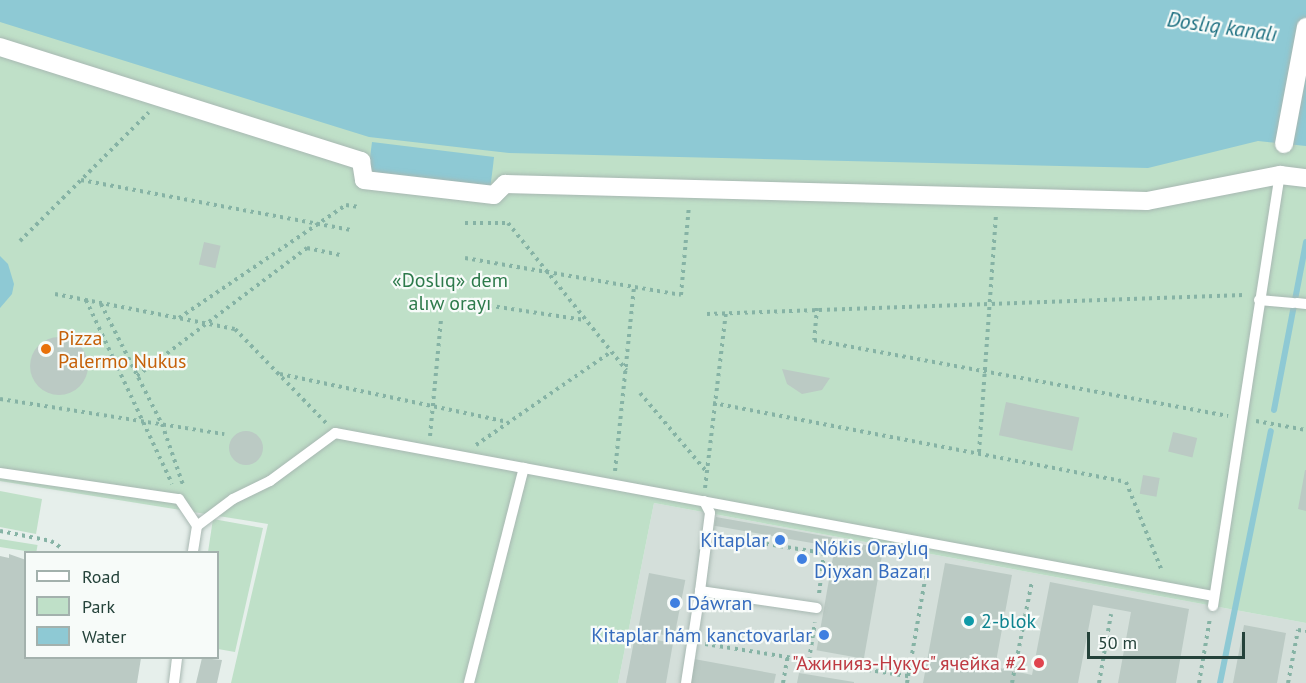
<!DOCTYPE html>
<meta charset="utf-8">
<style>
body{margin:0}
#map{position:relative;width:1306px;height:683px;overflow:hidden;background:#e6efeb;font-family:"PT Sans",sans-serif}
div>[style]{position:absolute}
[style*='--x']{left:calc(var(--x)*1px);top:calc(var(--y)*1px);width:calc(var(--w)*1px);rotate:calc(var(--a)*1deg)}
.built>*{inset:0;background:#d4dfda}
.green>*{inset:0;background:#bfe0c8;transform-origin:0 0}
.water>*{inset:0;background:#8ec9d4;transform-origin:0 0}
.stream>*{height:6px;margin:-3px;padding:0 3px;transform-origin:3px;border-radius:3px;background:#8ec9d4}
.building>*{inset:0;background:#bbcac4;transform-origin:0 0}
.round{border-radius:50%}
.path>*{height:4px;margin-top:-2px;transform-origin:0;background:repeating-linear-gradient(90deg,#86b3a5 0 3px,transparent 0 7.5px)}
.roads{filter:drop-shadow(0 0 2px #a8b8b2) drop-shadow(0 0 2px #a8b8b2)}
.lane>*{height:10px;margin:-5px;padding:0 5px;transform-origin:5px;border-radius:5px;background:#fff}
.street>*{height:18px;margin:-9px;padding:0 9px;transform-origin:9px;border-radius:9px;background:#fff}
.dots>*{width:16px;height:16px;translate:-50% -50%;box-sizing:border-box;border:3px solid #f7fbf9;border-radius:50%}
span{translate:-50% -50%;white-space:nowrap;text-align:center;line-height:1.15;-webkit-text-stroke:4.5px #f7fbf9;paint-order:stroke}
.park-label{font-size:20px;color:#2d7a4b}
.food-label{font-size:20px;color:#c56008}
.left{translate:0 -50%;text-align:left}
.shop-label{font-size:20px;color:#366cbe}
.right{translate:-100% -50%;text-align:right}
.culture-label{font-size:20px;color:#0d838f}
.health-label{font-size:20px;color:#be3a42}
.water-label{font-size:21px;color:#1c6f80;font-style:italic}
.legend{position:absolute;left:24px;top:551px;width:195px;height:108px;box-sizing:border-box;background:#f7fbf9;border:2px solid #a3b1ad;margin:0;padding:8px 10px;list-style:none;font-size:18px;color:#24423a}
.legend li{display:flex;align-items:center;gap:12px;height:30px}
.legend b{width:30px;border:2px solid #a3b1ad}
.scale{position:absolute;left:1087px;top:632px;width:158px;height:27px;box-sizing:border-box;border:3px solid #24423a;border-top:0;padding-left:8px;font-size:18px;line-height:21px;white-space:nowrap;color:#24423a;-webkit-text-stroke:4px #f7fbf9;paint-order:stroke}
</style>
<div id="map">
<div class="built">
<div style="clip-path:polygon(654px 503px,1306px 623px,1306px 683px,618px 683px)"></div>
</div>
<div class="green">
<div style="clip-path:polygon(0 0,1306px 0,1306px 623px,654px 503px,618px 683px,231px 683px,268px 524px,0 481px)"></div>
<div style="clip-path:polygon(0 491px,42px 499px,36px 534px,0 527px)"></div>
<div style="clip-path:polygon(213px 519px,263px 528px,235px 652px,218px 649px,218px 552px,208px 552px)"></div>
<div style="left:0;top:539px;width:38px;height:8px;rotate:9deg"></div>
</div>
<div class="water">
<div style="clip-path:polygon(0 0,1306px 0,1306px 146px,1258px 141px,1148px 168px,509px 153px,369px 137px,0 22px)"></div>
<div style="left:372px;top:142px;width:123px;height:30px;rotate:7deg"></div>
<div style="clip-path:polygon(0 256px,8px 264px,14px 284px,12px 294px,0 308px)"></div>
</div>
<div class="stream">
<div style="--x:1274;--y:410;--w:171;--a:-79.2"></div>
<div style="--x:1220;--y:683;--w:257;--a:-78.6"></div>
</div>
<div class="building">
<div style="left:204px;top:242px;width:17px;height:23px;rotate:13deg"></div>
<div class="round" style="left:30px;top:337px;width:58px;height:58px"></div>
<div style="clip-path:polygon(782px 369px,830px 378px,822px 390px,802px 394px,787px 384px)"></div>
<div style="left:1006px;top:402px;width:75px;height:34px;rotate:12deg"></div>
<div class="round" style="left:229px;top:431px;width:34px;height:34px"></div>
<div style="left:1173px;top:432px;width:25px;height:20px;rotate:14deg"></div>
<div style="clip-path:polygon(1305px 470px,1306px 470px,1306px 511px,1298px 509px)"></div>
<div style="left:1143px;top:475px;width:17px;height:19px;rotate:10deg"></div>
<div style="left:716px;top:517px;width:118px;height:9px;rotate:10deg"></div>
<div style="left:836px;top:540px;width:48px;height:112px;rotate:10deg"></div>
<div style="clip-path:polygon(9px 554px,26px 560px,26px 658px,141px 658px,137px 683px,0 683px,0 556px,9px 558px)"></div>
<div style="clip-path:polygon(945px 563px,1012px 575px,995px 667px,1032px 675px,1050px 582px,1189px 609px,1176px 683px,1118px 683px,1131px 612px,1093px 605px,1078px 683px,923px 683px)"></div>
<div style="left:649px;top:573px;width:37px;height:58px;rotate:11deg"></div>
<div style="clip-path:polygon(1244px 625px,1286px 633px,1277px 683px,1233px 683px)"></div>
<div style="clip-path:polygon(635px 636px,673px 643px,666px 683px,626px 683px)"></div>
<div style="clip-path:polygon(202px 658px,222px 660px,217px 683px,196px 683px)"></div>
<div style="clip-path:polygon(694px 659px,776px 674px,774px 683px,690px 683px)"></div>
<div style="clip-path:polygon(799px 673px,854px 682px,854px 683px,797px 683px)"></div>
</div>
<div class="path">
<div style="--x:81;--y:180;--w:276;--a:10.5"></div>
<div style="--x:465;--y:223;--w:43;--a:0"></div>
<div style="--x:508;--y:223;--w:189;--a:51.2"></div>
<div style="--x:20;--y:241;--w:182;--a:-45"></div>
<div style="--x:465;--y:258;--w:219;--a:9.7"></div>
<div style="--x:681;--y:295;--w:89;--a:-84.9"></div>
<div style="--x:55;--y:294;--w:183;--a:11"></div>
<div style="--x:235;--y:329;--w:131;--a:45.9"></div>
<div style="--x:86;--y:300;--w:203;--a:64.9"></div>
<div style="--x:452;--y:300;--w:134;--a:8.6"></div>
<div style="--x:101;--y:304;--w:135;--a:63.1"></div>
<div style="--x:162;--y:424;--w:65;--a:71"></div>
<div style="--x:817;--y:308;--w:32;--a:95"></div>
<div style="--x:814;--y:340;--w:421;--a:10.4"></div>
<div style="--x:707;--y:314;--w:537;--a:-2.03"></div>
<div style="--x:179;--y:318;--w:202;--a:-34.1"></div>
<div style="--x:346;--y:205;--w:13;--a:9"></div>
<div style="--x:280;--y:374;--w:233;--a:11.9"></div>
<div style="--x:137;--y:376;--w:213;--a:-37"></div>
<div style="--x:307;--y:248;--w:35;--a:12"></div>
<div style="--x:640;--y:393;--w:101;--a:49.8"></div>
<div style="--x:0;--y:399;--w:227;--a:8.9"></div>
<div style="--x:713;--y:403;--w:420;--a:10.8"></div>
<div style="--x:1126;--y:482;--w:96;--a:68"></div>
<div style="--x:1256;--y:421;--w:51;--a:10.2"></div>
<div style="--x:430;--y:436;--w:117;--a:-84.6"></div>
<div style="--x:476;--y:445;--w:164;--a:-34.6"></div>
<div style="--x:979;--y:452;--w:238;--a:-85.9"></div>
<div style="--x:615;--y:471;--w:185;--a:-84.1"></div>
<div style="--x:705;--y:488;--w:176;--a:-83.2"></div>
<div style="--x:0;--y:531;--w:52;--a:11.1"></div>
<div style="--x:51;--y:541;--w:11;--a:34"></div>
<div style="--x:721;--y:537;--w:104;--a:8.8"></div>
<div style="--x:824;--y:553;--w:41;--a:97"></div>
<div style="--x:705;--y:644;--w:206;--a:9"></div>
<div style="--x:809;--y:660;--w:38;--a:-81"></div>
<div style="--x:783;--y:683;--w:27;--a:-80"></div>
<div style="--x:907;--y:683;--w:117;--a:-80.1"></div>
<div style="--x:1012;--y:683;--w:104;--a:-78.9"></div>
<div style="--x:1099;--y:683;--w:70;--a:-80.1"></div>
<div style="--x:1199;--y:683;--w:66;--a:-80.4"></div>
<div style="--x:1288;--y:683;--w:54;--a:-79.3"></div>
<div style="--x:1298;--y:630;--w:8;--a:7"></div>
</div>
<div class="roads">
<div class="lane">
<div style="--x:1259;--y:300;--w:34;--a:5"></div>
<div style="--x:1297;--y:303;--w:9;--a:6"></div>
<div style="--x:0;--y:473;--w:181;--a:8.3"></div>
<div style="--x:179;--y:499;--w:32;--a:56"></div>
<div style="--x:197;--y:526;--w:26;--a:99"></div>
<div style="--x:704;--y:501;--w:13;--a:63"></div>
<div style="--x:710;--y:513;--w:79;--a:97.3"></div>
<div style="--x:700;--y:591;--w:118;--a:8.3"></div>
<div style="--x:197;--y:526;--w:45;--a:-36.9"></div>
<div style="--x:233;--y:499;--w:41;--a:-25.9"></div>
<div style="--x:270;--y:481;--w:81;--a:-36.4"></div>
<div style="--x:335;--y:433;--w:894;--a:10.51"></div>
<div style="--x:1213;--y:606;--w:436;--a:-81.2"></div>
<div style="--x:174;--y:683;--w:25;--a:-83"></div>
<div style="--x:469;--y:683;--w:222;--a:-75.7"></div>
<div style="--x:686;--y:683;--w:93;--a:-81.3"></div>
</div>
<div class="street">
<div style="--x:0;--y:47;--w:379;--a:17.5"></div>
<div style="--x:361;--y:161;--w:19;--a:81"></div>
<div style="--x:364;--y:180;--w:131;--a:6.6"></div>
<div style="--x:494;--y:195;--w:16;--a:-45"></div>
<div style="--x:505;--y:184;--w:642;--a:1.52"></div>
<div style="--x:1147;--y:201;--w:136;--a:-11.1"></div>
<div style="--x:1280;--y:175;--w:26;--a:7"></div>
<div style="--x:1284;--y:144;--w:119;--a:-79.4"></div>
</div>
</div>
<div class="dots">
<div style="left:46px;top:349px;background:#e8710a"></div>
<div style="left:780px;top:540px;background:#3f7fe0"></div>
<div style="left:802px;top:559px;background:#3f7fe0"></div>
<div style="left:675px;top:603px;background:#3f7fe0"></div>
<div style="left:969px;top:621px;background:#0f9aa8"></div>
<div style="left:824px;top:635px;background:#3f7fe0"></div>
<div style="left:1039px;top:663px;background:#e0444e"></div>
</div>
<div class="park-label">
<span style="left:450px;top:292px">«Doslıq» dem<br>alıw orayı</span>
</div>
<div class="food-label">
<span class="left" style="left:58px;top:350px">Pizza<br>Palermo Nukus</span>
</div>
<div class="shop-label">
<span class="right" style="left:768px;top:540px">Kitaplar</span>
<span class="left" style="left:814px;top:560px">Nókis Oraylıq<br>Diyxan Bazarı</span>
<span class="left" style="left:687px;top:603px">Dáwran</span>
<span class="right" style="left:812px;top:635px">Kitaplar hám kanctovarlar</span>
</div>
<div class="culture-label">
<span class="left" style="left:981px;top:621px">2-blok</span>
</div>
<div class="health-label">
<span class="right" style="left:1027px;top:663px">"Ажинияз-Нукус" ячейка #2</span>
</div>
<div class="water-label">
<span style="left:1222px;top:27px;rotate:8deg">Doslıq kanalı</span>
</div>
<ul class="legend">
<li><b style="height:8px;background:#fff"></b>Road</li>
<li><b style="height:16px;background:#bfe0c8"></b>Park</li>
<li><b style="height:16px;background:#8ec9d4"></b>Water</li>
</ul>
<div class="scale">50 m</div>
</div>
